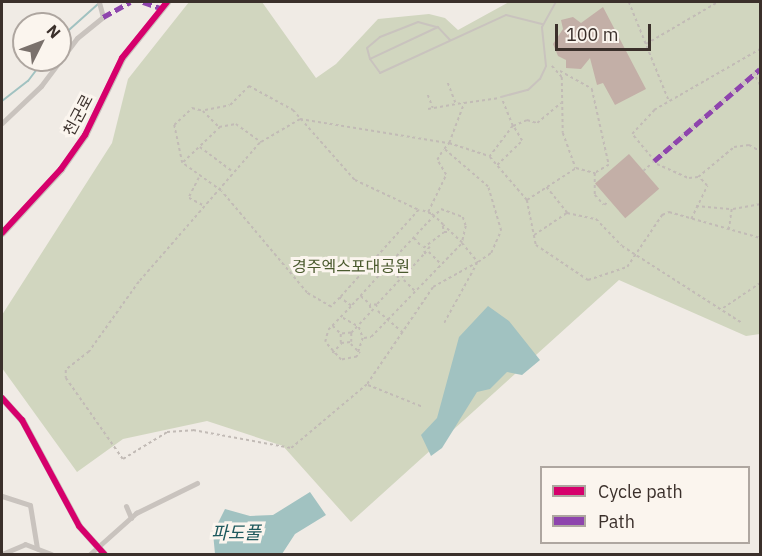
<!DOCTYPE html>
<meta charset="utf-8">
<style>
body{margin:0}
#map{position:relative;width:762px;height:556px;overflow:hidden;background:#f0ebe5;font-family:"IBM Plex Sans","Noto Sans KR",sans-serif}
div>[style]{position:absolute}
[style*='--x']{left:calc(var(--x)*1px);top:calc(var(--y)*1px);width:calc(var(--w)*1px);rotate:calc(var(--a)*1deg)}
.green>*{inset:0;background:#d1d6bf}
.water>*{inset:0;background:#a1c2c1}
.stream>*{height:2px;margin:-1px;padding:0 1px;transform-origin:1px;border-radius:1px;background:#a1c2c1}
.building>*{inset:0;background:#c3afa7;transform-origin:0 0}
.path>*{height:1.5px;margin-top:-0.75px;transform-origin:0;background:repeating-linear-gradient(90deg,#c2bbb6 0 3px,transparent 0 6px)}
.service>*{height:2px;margin:-1px;padding:0 1px;transform-origin:1px;border-radius:1px;background:#c9c3be}
.pedestrian>*{height:4px;margin:-2px;padding:0 2px;transform-origin:2px;border-radius:2px;background:#c9c3be}
.minor>*{height:5px;margin:-2.5px;padding:0 2.5px;transform-origin:2.5px;border-radius:2.5px;background:#c9c3be}
.tertiary>*{height:7px;margin:-3.5px;padding:0 3.5px;transform-origin:3.5px;border-radius:3.5px;background:#c9c3be}
.quiet>*{height:4.5px;margin-top:-2.25px;transform-origin:0;background:repeating-linear-gradient(90deg,#8e44ad 0 9px,transparent 0 13.5px)}
.cycleway>*{height:6px;margin:-3px;padding:0 3px;transform-origin:3px;border-radius:3px;background:#d6006c}
span{translate:-50% -50%;white-space:nowrap;text-align:center;line-height:1.15;-webkit-text-stroke:6px #fbf5ee;paint-order:stroke}
.street-label{font-size:16px;color:#3b302b}
.park-label{font-size:16px;color:#4a5a2e}
.water-label{font-size:18px;color:#1f5a5e;font-style:italic}
.frame{position:absolute;inset:0;border:3px solid #3b302b;pointer-events:none}
.legend{position:absolute;left:540px;top:466px;width:210px;height:78px;box-sizing:border-box;background:#fbf5ee;border:2px solid #aea6a0;margin:0;padding:8px 10px;list-style:none;font-size:18px;color:#3b302b}
.legend li{display:flex;align-items:center;gap:12px;height:30px}
.legend b{width:30px;border:2px solid #aea6a0}
.north{position:absolute;left:12px;top:12px;width:60px;height:60px;box-sizing:border-box;background:#fbf5ee;border:2px solid #aea6a0;border-radius:50%;rotate:48deg;font-size:16px;font-weight:700;line-height:24px;text-align:center;color:#3b302b}
.north::after{content:'';display:block;margin:auto;width:21px;height:27px;background:#7a716c;clip-path:polygon(50% 0,100% 100%,50% 72%,0 100%)}
.scale{position:absolute;left:555px;top:24px;width:96px;height:27px;box-sizing:border-box;border:3px solid #3b302b;border-top:0;padding-left:8px;font-size:18px;line-height:21px;white-space:nowrap;color:#3b302b;-webkit-text-stroke:4px #fbf5ee;paint-order:stroke}
</style>
<div id="map">
<div class="green">
<div style="clip-path:polygon(189px 2px,262px 2px,316px 78px,336px 64px,378px 19px,429px 14px,445px 18px,458px 30px,509px 2px,760px 2px,760px 334px,746px 336px,619px 280px,351px 522px,283px 446px,207px 421px,123px 439px,77px 472px,2px 368px,2px 315px,112px 143px,128px 79px)"></div>
</div>
<div class="water">
<div style="clip-path:polygon(488px 306px,509px 321px,540px 360px,522px 375px,507px 372px,490px 389px,477px 392px,442px 448px,431px 456px,421px 435px,437px 418px,459px 337px)"></div>
<div style="clip-path:polygon(310px 492px,326px 515px,295px 534px,282px 554px,215px 554px,213px 533px,225px 509px,250px 516px,273px 515px)"></div>
</div>
<div class="stream">
<div style="--x:60;--y:38;--w:51;--a:-41.8"></div>
<div style="--x:2;--y:101;--w:33;--a:-38"></div>
<div style="--x:28;--y:81;--w:26;--a:-53"></div>
</div>
<div class="building">
<div style="clip-path:polygon(603px 7px,646px 89px,615px 105px,603px 83px,597px 85px,590px 58px,581px 69px,566px 68px,566px 60px,558px 56px,553px 44px,563px 29px,561px 20px,573px 17px,581px 23px)"></div>
<div style="left:629px;top:154px;width:46px;height:45px;rotate:49deg"></div>
</div>
<div class="path">
<div style="--x:629;--y:2;--w:107;--a:68"></div>
<div style="--x:646;--y:44;--w:83;--a:-30.3"></div>
<div style="--x:552;--y:66;--w:15;--a:48"></div>
<div style="--x:562;--y:77;--w:56;--a:89"></div>
<div style="--x:563;--y:133;--w:37;--a:70"></div>
<div style="--x:560;--y:71;--w:37;--a:29"></div>
<div style="--x:592;--y:89;--w:78;--a:77.4"></div>
<div style="--x:609;--y:165;--w:16;--a:150"></div>
<div style="--x:756;--y:77;--w:9;--a:63"></div>
<div style="--x:448;--y:83;--w:22;--a:69"></div>
<div style="--x:428;--y:95;--w:14;--a:69"></div>
<div style="--x:503;--y:101;--w:27;--a:68"></div>
<div style="--x:513;--y:126;--w:39;--a:127"></div>
<div style="--x:490;--y:157;--w:57;--a:49.3"></div>
<div style="--x:527;--y:200;--w:59;--a:-33.1"></div>
<div style="--x:576;--y:168;--w:20;--a:15"></div>
<div style="--x:595;--y:173;--w:22;--a:90"></div>
<div style="--x:595;--y:195;--w:13;--a:48"></div>
<div style="--x:604;--y:205;--w:6;--a:-39"></div>
<div style="--x:428;--y:109;--w:36;--a:-10"></div>
<div style="--x:205;--y:110;--w:25;--a:-11"></div>
<div style="--x:230;--y:105;--w:27;--a:-45"></div>
<div style="--x:249;--y:86;--w:50;--a:28.6"></div>
<div style="--x:293;--y:110;--w:94;--a:48.5"></div>
<div style="--x:355;--y:180;--w:71;--a:25.1"></div>
<div style="--x:419;--y:210;--w:117;--a:131.9"></div>
<div style="--x:260;--y:143;--w:184;--a:131"></div>
<div style="--x:139;--y:282;--w:86;--a:125.5"></div>
<div style="--x:89;--y:352;--w:29;--a:142"></div>
<div style="--x:66;--y:370;--w:8;--a:90"></div>
<div style="--x:66;--y:378;--w:99;--a:54.9"></div>
<div style="--x:123;--y:459;--w:52;--a:-31.5"></div>
<div style="--x:167;--y:432;--w:26;--a:-4"></div>
<div style="--x:193;--y:430;--w:100;--a:10.4"></div>
<div style="--x:291;--y:448;--w:99;--a:-40.1"></div>
<div style="--x:367;--y:384;--w:117;--a:-55.8"></div>
<div style="--x:433;--y:287;--w:51;--a:-29.1"></div>
<div style="--x:200;--y:147;--w:39;--a:37"></div>
<div style="--x:651;--y:157;--w:30;--a:-130"></div>
<div style="--x:632;--y:134;--w:33;--a:-47"></div>
<div style="--x:654;--y:110;--w:122;--a:-29.9"></div>
<div style="--x:183;--y:162;--w:50;--a:-43.4"></div>
<div style="--x:657;--y:164;--w:35;--a:24"></div>
<div style="--x:689;--y:178;--w:9;--a:-6"></div>
<div style="--x:698;--y:177;--w:47;--a:-39.8"></div>
<div style="--x:734;--y:147;--w:15;--a:-8"></div>
<div style="--x:749;--y:145;--w:13;--a:29"></div>
<div style="--x:497;--y:165;--w:35;--a:-44"></div>
<div style="--x:522;--y:141;--w:17;--a:-121"></div>
<div style="--x:513;--y:126;--w:15;--a:-23"></div>
<div style="--x:527;--y:120;--w:10;--a:17"></div>
<div style="--x:537;--y:123;--w:31;--a:-40"></div>
<div style="--x:643;--y:171;--w:9;--a:-41"></div>
<div style="--x:199;--y:178;--w:22;--a:117"></div>
<div style="--x:189;--y:198;--w:16;--a:27"></div>
<div style="--x:527;--y:200;--w:46;--a:78.7"></div>
<div style="--x:536;--y:245;--w:63;--a:33.9"></div>
<div style="--x:588;--y:280;--w:41;--a:-18.4"></div>
<div style="--x:627;--y:267;--w:63;--a:-56.1"></div>
<div style="--x:662;--y:215;--w:8;--a:-23"></div>
<div style="--x:669;--y:212;--w:95;--a:15.9"></div>
<div style="--x:696;--y:206;--w:36;--a:5"></div>
<div style="--x:732;--y:209;--w:21;--a:98"></div>
<div style="--x:733;--y:209;--w:27;--a:-10"></div>
<div style="--x:428;--y:212;--w:41;--a:-64.1"></div>
<div style="--x:446;--y:175;--w:17;--a:-121"></div>
<div style="--x:437;--y:160;--w:12;--a:-59"></div>
<div style="--x:567;--y:213;--w:30;--a:12"></div>
<div style="--x:596;--y:219;--w:37;--a:46"></div>
<div style="--x:622;--y:246;--w:143;--a:32.7"></div>
<div style="--x:691;--y:219;--w:37;--a:-64"></div>
<div style="--x:707;--y:186;--w:12;--a:-132"></div>
<div style="--x:443;--y:226;--w:6;--a:81"></div>
<div style="--x:444;--y:232;--w:6;--a:0"></div>
<div style="--x:534;--y:235;--w:40;--a:-34"></div>
<div style="--x:567;--y:213;--w:33;--a:-129"></div>
<div style="--x:414;--y:238;--w:12;--a:48"></div>
<div style="--x:430;--y:247;--w:9;--a:126"></div>
<div style="--x:425;--y:254;--w:6;--a:-108"></div>
<div style="--x:423;--y:248;--w:26;--a:-37"></div>
<div style="--x:429;--y:252;--w:17;--a:45"></div>
<div style="--x:388;--y:266;--w:13;--a:45"></div>
<div style="--x:405;--y:275;--w:28;--a:-48"></div>
<div style="--x:404;--y:280;--w:16;--a:45"></div>
<div style="--x:361;--y:296;--w:12;--a:42"></div>
<div style="--x:377;--y:304;--w:40;--a:-47"></div>
<div style="--x:404;--y:275;--w:6;--a:180"></div>
<div style="--x:398;--y:275;--w:7;--a:90"></div>
<div style="--x:352;--y:305;--w:72;--a:-47.8"></div>
<div style="--x:400;--y:252;--w:35;--a:-47"></div>
<div style="--x:424;--y:226;--w:24;--a:-45"></div>
<div style="--x:441;--y:209;--w:23;--a:20"></div>
<div style="--x:463;--y:217;--w:9;--a:72"></div>
<div style="--x:466;--y:226;--w:17;--a:103"></div>
<div style="--x:462;--y:243;--w:26;--a:-137"></div>
<div style="--x:443;--y:225;--w:13;--a:-135"></div>
<div style="--x:434;--y:216;--w:4;--a:-146"></div>
<div style="--x:431;--y:214;--w:12;--a:-160"></div>
<div style="--x:723;--y:308;--w:45;--a:-34"></div>
<div style="--x:378;--y:311;--w:33;--a:41"></div>
<div style="--x:343;--y:318;--w:18;--a:29"></div>
<div style="--x:359;--y:327;--w:12;--a:70"></div>
<div style="--x:363;--y:338;--w:20;--a:108"></div>
<div style="--x:357;--y:357;--w:16;--a:169"></div>
<div style="--x:341;--y:360;--w:24;--a:-132"></div>
<div style="--x:325;--y:342;--w:12;--a:-76"></div>
<div style="--x:328;--y:330;--w:33;--a:-46"></div>
<div style="--x:351;--y:306;--w:14;--a:-144"></div>
<div style="--x:340;--y:298;--w:13;--a:135"></div>
<div style="--x:331;--y:307;--w:28;--a:-150"></div>
<div style="--x:307;--y:293;--w:133;--a:-130.1"></div>
<div style="--x:221;--y:191;--w:48;--a:-144.3"></div>
<div style="--x:182;--y:163;--w:39;--a:-102"></div>
<div style="--x:174;--y:125;--w:25;--a:-43"></div>
<div style="--x:192;--y:108;--w:11;--a:15"></div>
<div style="--x:203;--y:111;--w:23;--a:45"></div>
<div style="--x:219;--y:127;--w:17;--a:-10"></div>
<div style="--x:236;--y:124;--w:31;--a:36"></div>
<div style="--x:261;--y:142;--w:45;--a:-30.5"></div>
<div style="--x:300;--y:119;--w:151;--a:9.2"></div>
<div style="--x:449;--y:143;--w:43;--a:-69.4"></div>
<div style="--x:464;--y:103;--w:34;--a:-8"></div>
<div style="--x:444;--y:323;--w:68;--a:-61.2"></div>
<div style="--x:333;--y:326;--w:10;--a:45"></div>
<div style="--x:351;--y:333;--w:10;--a:174"></div>
<div style="--x:341;--y:334;--w:9;--a:90"></div>
<div style="--x:341;--y:343;--w:10;--a:-6"></div>
<div style="--x:351;--y:342;--w:9;--a:-90"></div>
<div style="--x:351;--y:333;--w:38;--a:-47"></div>
<div style="--x:377;--y:305;--w:7;--a:180"></div>
<div style="--x:370;--y:305;--w:6;--a:81"></div>
<div style="--x:364;--y:338;--w:7;--a:-8"></div>
<div style="--x:371;--y:337;--w:131;--a:-45.9"></div>
<div style="--x:462;--y:243;--w:25;--a:50"></div>
<div style="--x:478;--y:262;--w:16;--a:-35"></div>
<div style="--x:491;--y:253;--w:24;--a:-66"></div>
<div style="--x:501;--y:231;--w:46;--a:-106.5"></div>
<div style="--x:488;--y:187;--w:58;--a:-139.2"></div>
<div style="--x:444;--y:149;--w:8;--a:-50"></div>
<div style="--x:449;--y:143;--w:42;--a:18"></div>
<div style="--x:351;--y:344;--w:13;--a:45"></div>
<div style="--x:332;--y:353;--w:13;--a:-45"></div>
<div style="--x:368;--y:385;--w:59;--a:21.8"></div>
</div>
<div class="service">
<div style="--x:450;--y:40;--w:18;--a:-133"></div>
<div style="--x:438;--y:27;--w:75;--a:154.8"></div>
<div style="--x:370;--y:59;--w:17;--a:54"></div>
<div style="--x:380;--y:73;--w:139;--a:-24.7"></div>
<div style="--x:506;--y:15;--w:38;--a:14"></div>
<div style="--x:370;--y:59;--w:11;--a:-105"></div>
<div style="--x:367;--y:48;--w:17;--a:-40"></div>
<div style="--x:380;--y:37;--w:41;--a:-21.5"></div>
<div style="--x:418;--y:22;--w:20;--a:15"></div>
<div style="--x:501;--y:97;--w:28;--a:-15"></div>
<div style="--x:528;--y:90;--w:16;--a:-43"></div>
<div style="--x:540;--y:79;--w:14;--a:-65"></div>
<div style="--x:546;--y:66;--w:39;--a:-96"></div>
<div style="--x:542;--y:27;--w:29;--a:-61"></div>
</div>
<div class="pedestrian">
<div style="--x:654;--y:161;--w:140;--a:-41"></div>
</div>
<div class="minor">
<div style="--x:2;--y:123;--w:54;--a:-43.5"></div>
<div style="--x:41;--y:86;--w:60;--a:-53.1"></div>
<div style="--x:77;--y:38;--w:33;--a:-39"></div>
<div style="--x:103;--y:17;--w:16;--a:-105"></div>
<div style="--x:2;--y:496;--w:29;--a:18"></div>
<div style="--x:30;--y:505;--w:44;--a:80.8"></div>
<div style="--x:126;--y:506;--w:13;--a:67"></div>
<div style="--x:2;--y:554;--w:25;--a:-23"></div>
<div style="--x:25;--y:544;--w:28;--a:21"></div>
<div style="--x:90;--y:554;--w:62;--a:-41.7"></div>
<div style="--x:136;--y:513;--w:68;--a:-26.2"></div>
</div>
<div class="tertiary">
<div style="--x:2;--y:233;--w:87;--a:-47.3"></div>
<div style="--x:61;--y:169;--w:42;--a:-54.8"></div>
<div style="--x:85;--y:135;--w:85;--a:-64.3"></div>
<div style="--x:122;--y:58;--w:72;--a:-51.2"></div>
<div style="--x:2;--y:398;--w:30;--a:48"></div>
<div style="--x:22;--y:420;--w:120;--a:61.7"></div>
<div style="--x:79;--y:526;--w:38;--a:48"></div>
</div>
<div class="quiet">
<div style="--x:143;--y:2;--w:18;--a:19"></div>
<div style="--x:103;--y:17;--w:31;--a:-29"></div>
<div style="--x:654;--y:161;--w:140;--a:-41"></div>
</div>
<div class="cycleway">
<div style="--x:2;--y:233;--w:87;--a:-47.3"></div>
<div style="--x:61;--y:169;--w:42;--a:-54.8"></div>
<div style="--x:85;--y:135;--w:85;--a:-64.3"></div>
<div style="--x:122;--y:58;--w:72;--a:-51.2"></div>
<div style="--x:2;--y:398;--w:30;--a:48"></div>
<div style="--x:22;--y:420;--w:120;--a:61.7"></div>
<div style="--x:79;--y:526;--w:38;--a:48"></div>
</div>
<div class="street-label">
<span style="left:78px;top:115px;rotate:-62deg">천군로</span>
</div>
<div class="park-label">
<span style="left:351px;top:266px">경주엑스포대공원</span>
</div>
<div class="water-label">
<span style="left:236px;top:533px">파도풀</span>
</div>
<div class="frame"></div>
<ul class="legend">
<li><b style="height:8px;background:#d6006c"></b>Cycle path</li>
<li><b style="height:8px;background:#8e44ad"></b>Path</li>
</ul>
<div class="north">N</div>
<div class="scale">100 m</div>
</div>
